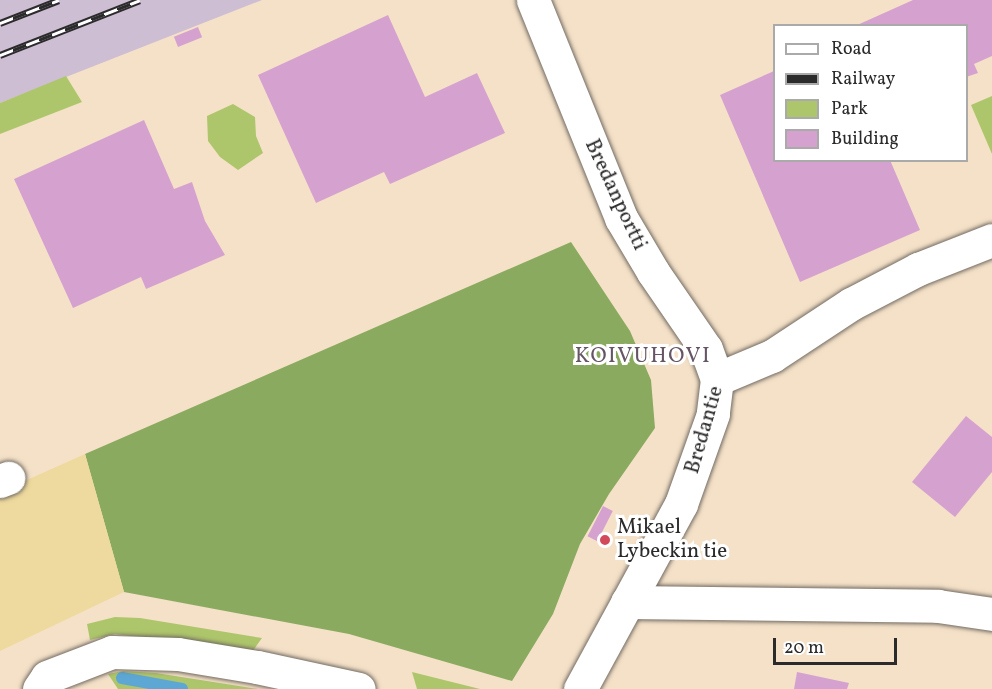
<!DOCTYPE html>
<style>
body{margin:0}
#map{position:relative;width:992px;height:689px;overflow:hidden;background:#f5e1c8;font-family:Vollkorn,serif}
div>[style]{position:absolute}
[style*='--x']{left:calc(var(--x)*1px);top:calc(var(--y)*1px);width:calc(var(--w)*1px);rotate:calc(var(--a)*1deg)}
.industrial>*{inset:0;background:#cdbed3}
.green>*{inset:0;background:#aec66b}
.forest>*{inset:0;background:#8aab5f}
.sand>*{inset:0;background:#eeda9e}
.stream>*{height:12px;margin:-6px;padding:0 6px;transform-origin:6px;border-radius:6px;background:#5da7d5}
.building>*{inset:0;background:#d5a2d0;transform-origin:0 0}
.roads{filter:drop-shadow(0 0 2px #726b62) drop-shadow(0 0 2px #726b62)}
.minor>*{height:33px;margin:-16.5px;padding:0 16.5px;transform-origin:16.5px;border-radius:16.5px;background:#fff}
.rail>*{height:7px;margin-top:-3.5px;transform-origin:0;background:repeating-linear-gradient(90deg,#fff 0 14px,#2b2b2b 0 28px);box-sizing:border-box;border-block:2px solid #2b2b2b}
.dots>*{width:16px;height:16px;translate:-50% -50%;box-sizing:border-box;border:3px solid #fff;border-radius:50%}
span{translate:-50% -50%;white-space:nowrap;text-align:center;line-height:1.15;-webkit-text-stroke:6px #fff;paint-order:stroke}
.street-label{font-size:21px;color:#2b2b2b}
.poi-label{font-size:21px;color:#2b2b2b}
.left{translate:0 -50%;text-align:left}
.neighbourhood-label{font-size:22px;color:#665565;letter-spacing:1.5px}
.legend{position:absolute;left:773px;top:24px;width:195px;height:138px;box-sizing:border-box;background:#fff;border:2px solid #aaa;margin:0;padding:8px 10px;list-style:none;font-size:18px;color:#2b2b2b}
.legend li{display:flex;align-items:center;gap:12px;height:30px}
.legend b{width:30px;border:2px solid #aaa}
.scale{position:absolute;left:773px;top:638px;width:124px;height:27px;box-sizing:border-box;border:3px solid #2b2b2b;border-top:0;padding-left:8px;font-size:18px;line-height:21px;white-space:nowrap;color:#2b2b2b;-webkit-text-stroke:4px #fff;paint-order:stroke}
</style>
<div id="map">
<div class="industrial">
<div style="clip-path:polygon(0 0,262px 0,0 103px)"></div>
</div>
<div class="green">
<div style="clip-path:polygon(66px 76px,82px 102px,0 134px,0 103px)"></div>
<div style="clip-path:polygon(992px 96px,992px 154px,971px 105px)"></div>
<div style="clip-path:polygon(233px 104px,255px 117px,256px 136px,263px 153px,238px 170px,220px 157px,208px 141px,207px 116px)"></div>
<div style="clip-path:polygon(115px 617px,140px 618px,262px 638px,252px 652px,115px 634px,90px 640px,87px 624px)"></div>
<div style="clip-path:polygon(123px 671px,156px 673px,258px 689px,118px 689px,108px 674px)"></div>
<div style="clip-path:polygon(412px 672px,480px 689px,417px 689px)"></div>
</div>
<div class="forest">
<div style="clip-path:polygon(571px 242px,630px 331px,651px 380px,655px 428px,609px 494px,580px 544px,553px 614px,512px 681px,349px 634px,124px 592px,85px 454px)"></div>
</div>
<div class="sand">
<div style="clip-path:polygon(85px 454px,124px 592px,0 651px,0 492px)"></div>
</div>
<div class="stream">
<div style="--x:122;--y:678;--w:61;--a:10.4"></div>
</div>
<div class="building">
<div style="clip-path:polygon(913px 0,992px 0,992px 56px,974px 64px,978px 73px,966px 77px,966px 26px,855px 26px)"></div>
<div style="clip-path:polygon(388px 15px,425px 97px,477px 73px,505px 133px,390px 184px,384px 172px,316px 203px,258px 75px)"></div>
<div style="left:198px;top:27px;width:11px;height:26px;rotate:68deg"></div>
<div style="clip-path:polygon(774px 71px,774px 160px,890px 160px,920px 230px,800px 282px,720px 95px)"></div>
<div style="clip-path:polygon(144px 120px,174px 189px,192px 182px,205px 221px,225px 255px,146px 289px,141px 277px,73px 308px,14px 179px)"></div>
<div style="clip-path:polygon(966px 416px,992px 437px,992px 472px,955px 517px,912px 482px)"></div>
<div style="left:603px;top:506px;width:11px;height:34px;rotate:27deg"></div>
<div style="clip-path:polygon(797px 672px,849px 683px,847px 689px,794px 689px)"></div>
</div>
<div class="roads">
<div class="minor">
<div style="--x:533;--y:0;--w:235;--a:68"></div>
<div style="--x:621;--y:218;--w:63;--a:59.3"></div>
<div style="--x:653;--y:272;--w:93;--a:55.5"></div>
<div style="--x:706;--y:349;--w:32;--a:70"></div>
<div style="--x:717;--y:379;--w:35;--a:97"></div>
<div style="--x:713;--y:414;--w:96;--a:109.6"></div>
<div style="--x:681;--y:504;--w:211;--a:118.6"></div>
<div style="--x:717;--y:379;--w:60;--a:-22.7"></div>
<div style="--x:772;--y:356;--w:95;--a:-33.4"></div>
<div style="--x:851;--y:304;--w:76;--a:-27.6"></div>
<div style="--x:918;--y:269;--w:79;--a:-21.4"></div>
<div style="--x:0;--y:481;--w:9;--a:-21"></div>
<div style="--x:627;--y:602;--w:311;--a:0.7"></div>
<div style="--x:938;--y:606;--w:55;--a:8.4"></div>
<div style="--x:39;--y:689;--w:14;--a:-56"></div>
<div style="--x:47;--y:677;--w:70;--a:-21"></div>
<div style="--x:112;--y:652;--w:66;--a:1.7"></div>
<div style="--x:178;--y:654;--w:80;--a:9.3"></div>
<div style="--x:257;--y:667;--w:104;--a:12.2"></div>
</div>
</div>
<div class="rail">
<div style="--x:0;--y:23;--w:63;--a:-21.3"></div>
<div style="--x:0;--y:55;--w:150;--a:-21.4"></div>
</div>
<div class="dots">
<div style="left:605px;top:540px;background:#d1495b"></div>
</div>
<div class="street-label">
<span style="left:615px;top:195px;rotate:65deg">Bredanportti</span>
<span style="left:705px;top:430px;rotate:-74deg">Bredantie</span>
</div>
<div class="poi-label">
<span class="left" style="left:617px;top:540px">Mikael<br>Lybeckin tie</span>
</div>
<div class="neighbourhood-label">
<span style="left:643px;top:357px">KOIVUHOVI</span>
</div>
<ul class="legend">
<li><b style="height:8px;background:#fff"></b>Road</li>
<li><b style="height:8px;background:#2b2b2b"></b>Railway</li>
<li><b style="height:16px;background:#aec66b"></b>Park</li>
<li><b style="height:16px;background:#d5a2d0"></b>Building</li>
</ul>
<div class="scale">20 m</div>
</div>
